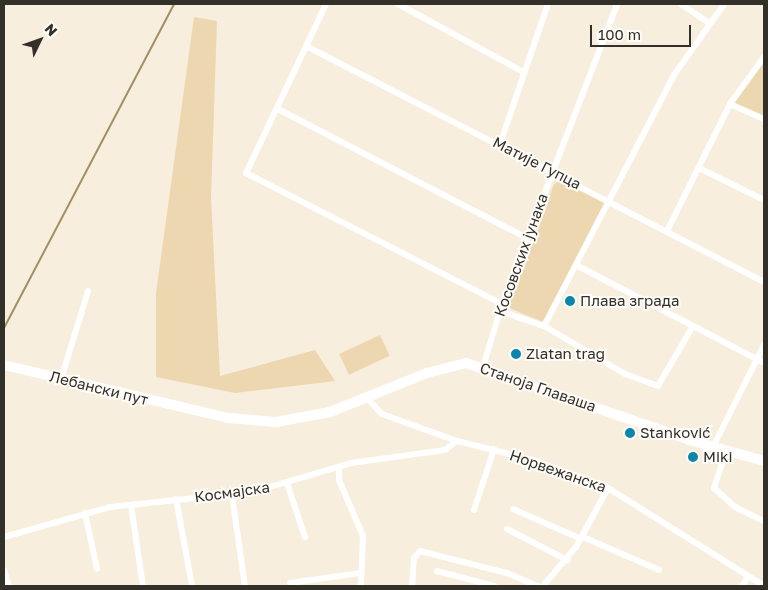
<!DOCTYPE html>
<meta charset="utf-8">
<style>
body{margin:0}
#map{position:relative;width:768px;height:590px;overflow:hidden;background:#f7eedd;font-family:"Golos Text",sans-serif}
div>[style]{position:absolute}
[style*='--x']{left:calc(var(--x)*1px);top:calc(var(--y)*1px);width:calc(var(--w)*1px);rotate:calc(var(--a)*1deg)}
.green>*{inset:0;background:#ecd7b0;transform-origin:0 0}
.stream>*{height:2px;margin:-1px;padding:0 1px;transform-origin:1px;border-radius:1px;background:#a38e66}
.minor>*{height:6px;margin:-3px;padding:0 3px;transform-origin:3px;border-radius:3px;background:#fff}
.primary>*{height:10px;margin:-5px;padding:0 5px;transform-origin:5px;border-radius:5px;background:#fff}
.dots>*{width:14px;height:14px;translate:-50% -50%;box-sizing:border-box;border:2px solid #fefcf9;border-radius:50%}
span{translate:-50% -50%;white-space:nowrap;text-align:center;line-height:1.15;-webkit-text-stroke:4px #fefcf9;paint-order:stroke}
.street-label{font-size:15px;color:#333029}
.poi-label{font-size:15px;color:#333029}
.left{translate:0 -50%;text-align:left}
.frame{position:absolute;inset:0;border:5px solid #333029;pointer-events:none}
.north{position:absolute;left:15px;top:15px;width:50px;height:50px;-webkit-text-stroke:4px #fefcf9;paint-order:stroke;rotate:48deg;font-size:14px;font-weight:700;line-height:20px;text-align:center;color:#333029}
.north::after{content:'';display:block;margin:auto;width:18px;height:22px;background:#333029;clip-path:polygon(50% 0,100% 100%,50% 72%,0 100%)}
.scale{position:absolute;left:590px;top:25px;width:101px;height:22px;box-sizing:border-box;border:2px solid #333029;border-top:0;padding-left:6px;font-size:15px;line-height:18px;white-space:nowrap;color:#333029;-webkit-text-stroke:4px #fefcf9;paint-order:stroke}
</style>
<div id="map">
<div class="green">
<div style="clip-path:polygon(194px 17px,217px 21px,211px 197px,220px 376px,315px 350px,335px 381px,235px 393px,156px 377px,156px 293px)"></div>
<div style="clip-path:polygon(764px 57px,764px 119px,730px 104px)"></div>
<div style="clip-path:polygon(561px 180px,605px 202px,543px 322px,507px 307px,554px 184px)"></div>
<div style="left:380px;top:335px;width:23px;height:45px;rotate:65deg"></div>
</div>
<div class="stream">
<div style="--x:4;--y:328;--w:366;--a:-62.3"></div>
</div>
<div class="minor">
<div style="--x:326;--y:4;--w:187;--a:115.3"></div>
<div style="--x:246;--y:173;--w:288;--a:27.1"></div>
<div style="--x:398;--y:4;--w:143;--a:28.4"></div>
<div style="--x:681;--y:4;--w:32;--a:34"></div>
<div style="--x:308;--y:47;--w:513;--a:27.26"></div>
<div style="--x:730;--y:104;--w:37;--a:24"></div>
<div style="--x:278;--y:109;--w:280;--a:27.4"></div>
<div style="--x:500;--y:144;--w:148;--a:-71.1"></div>
<div style="--x:699;--y:168;--w:72;--a:26.2"></div>
<div style="--x:667;--y:231;--w:142;--a:-63.6"></div>
<div style="--x:730;--y:104;--w:58;--a:-54.1"></div>
<div style="--x:578;--y:266;--w:210;--a:27.5"></div>
<div style="--x:500;--y:311;--w:46;--a:18.8"></div>
<div style="--x:693;--y:326;--w:69;--a:120.3"></div>
<div style="--x:658;--y:386;--w:35;--a:-160"></div>
<div style="--x:625;--y:374;--w:94;--a:-149.3"></div>
<div style="--x:544;--y:326;--w:283;--a:-62.6"></div>
<div style="--x:674;--y:75;--w:87;--a:-54.8"></div>
<div style="--x:483;--y:367;--w:66;--a:-73.2"></div>
<div style="--x:502;--y:304;--w:321;--a:-69"></div>
<div style="--x:61;--y:379;--w:92;--a:-72.9"></div>
<div style="--x:367;--y:398;--w:22;--a:47"></div>
<div style="--x:382;--y:414;--w:80;--a:19.8"></div>
<div style="--x:457;--y:441;--w:78;--a:14"></div>
<div style="--x:533;--y:460;--w:80;--a:20.5"></div>
<div style="--x:608;--y:488;--w:184;--a:32.1"></div>
<div style="--x:713;--y:447;--w:114;--a:-63.4"></div>
<div style="--x:726;--y:451;--w:39;--a:108"></div>
<div style="--x:714;--y:488;--w:28;--a:42"></div>
<div style="--x:735;--y:507;--w:32;--a:26"></div>
<div style="--x:339;--y:467;--w:13;--a:90"></div>
<div style="--x:339;--y:480;--w:61;--a:66.8"></div>
<div style="--x:363;--y:536;--w:50;--a:92.3"></div>
<div style="--x:287;--y:483;--w:57;--a:71.6"></div>
<div style="--x:232;--y:495;--w:92;--a:81.9"></div>
<div style="--x:176;--y:499;--w:87;--a:79.5"></div>
<div style="--x:131;--y:505;--w:82;--a:81.6"></div>
<div style="--x:513;--y:509;--w:74;--a:23.8"></div>
<div style="--x:474;--y:510;--w:64;--a:-71.8"></div>
<div style="--x:85;--y:513;--w:57;--a:77.9"></div>
<div style="--x:507;--y:529;--w:68;--a:27.3"></div>
<div style="--x:4;--y:537;--w:110;--a:-15.8"></div>
<div style="--x:110;--y:507;--w:144;--a:-6"></div>
<div style="--x:253;--y:492;--w:102;--a:-16.5"></div>
<div style="--x:351;--y:463;--w:95;--a:-7.9"></div>
<div style="--x:445;--y:450;--w:15;--a:-37"></div>
<div style="--x:583;--y:537;--w:83;--a:23.5"></div>
<div style="--x:4;--y:570;--w:17;--a:73"></div>
<div style="--x:437;--y:571;--w:59;--a:14.7"></div>
<div style="--x:290;--y:583;--w:71;--a:-8.1"></div>
<div style="--x:412;--y:586;--w:28;--a:-86"></div>
<div style="--x:414;--y:558;--w:9;--a:-49"></div>
<div style="--x:420;--y:551;--w:90;--a:14.2"></div>
<div style="--x:507;--y:573;--w:34;--a:23"></div>
<div style="--x:543;--y:586;--w:51;--a:-49.8"></div>
<div style="--x:576;--y:547;--w:67;--a:-61.5"></div>
<div style="--x:742;--y:586;--w:11;--a:-56"></div>
</div>
<div class="primary">
<div style="--x:4;--y:365;--w:231;--a:13.3"></div>
<div style="--x:229;--y:418;--w:47;--a:4.9"></div>
<div style="--x:276;--y:422;--w:55;--a:-10.5"></div>
<div style="--x:330;--y:412;--w:105;--a:-21.9"></div>
<div style="--x:427;--y:373;--w:40;--a:-14.4"></div>
<div style="--x:466;--y:363;--w:236;--a:19"></div>
<div style="--x:689;--y:440;--w:78;--a:15.6"></div>
</div>
<div class="dots">
<div style="left:570px;top:301px;background:#0b86aa"></div>
<div style="left:516px;top:354px;background:#0b86aa"></div>
<div style="left:630px;top:433px;background:#0b86aa"></div>
<div style="left:693px;top:457px;background:#0b86aa"></div>
</div>
<div class="street-label">
<span style="left:537px;top:163px;rotate:27deg">Матије Гупца</span>
<span style="left:521px;top:255px;rotate:-70deg">Косовских јунака</span>
<span style="left:538px;top:387px;rotate:19deg">Станоја Главаша</span>
<span style="left:99px;top:388px;rotate:14deg">Лебански пут</span>
<span style="left:558px;top:471px;rotate:19deg">Норвежанска</span>
<span style="left:232px;top:492px;rotate:-8deg">Космајска</span>
</div>
<div class="poi-label">
<span class="left" style="left:580px;top:301px">Плава зграда</span>
<span class="left" style="left:526px;top:354px">Zlatan trag</span>
<span class="left" style="left:640px;top:433px">Stanković</span>
<span class="left" style="left:703px;top:457px">Miki</span>
</div>
<div class="frame"></div>
<div class="north">N</div>
<div class="scale">100 m</div>
</div>
